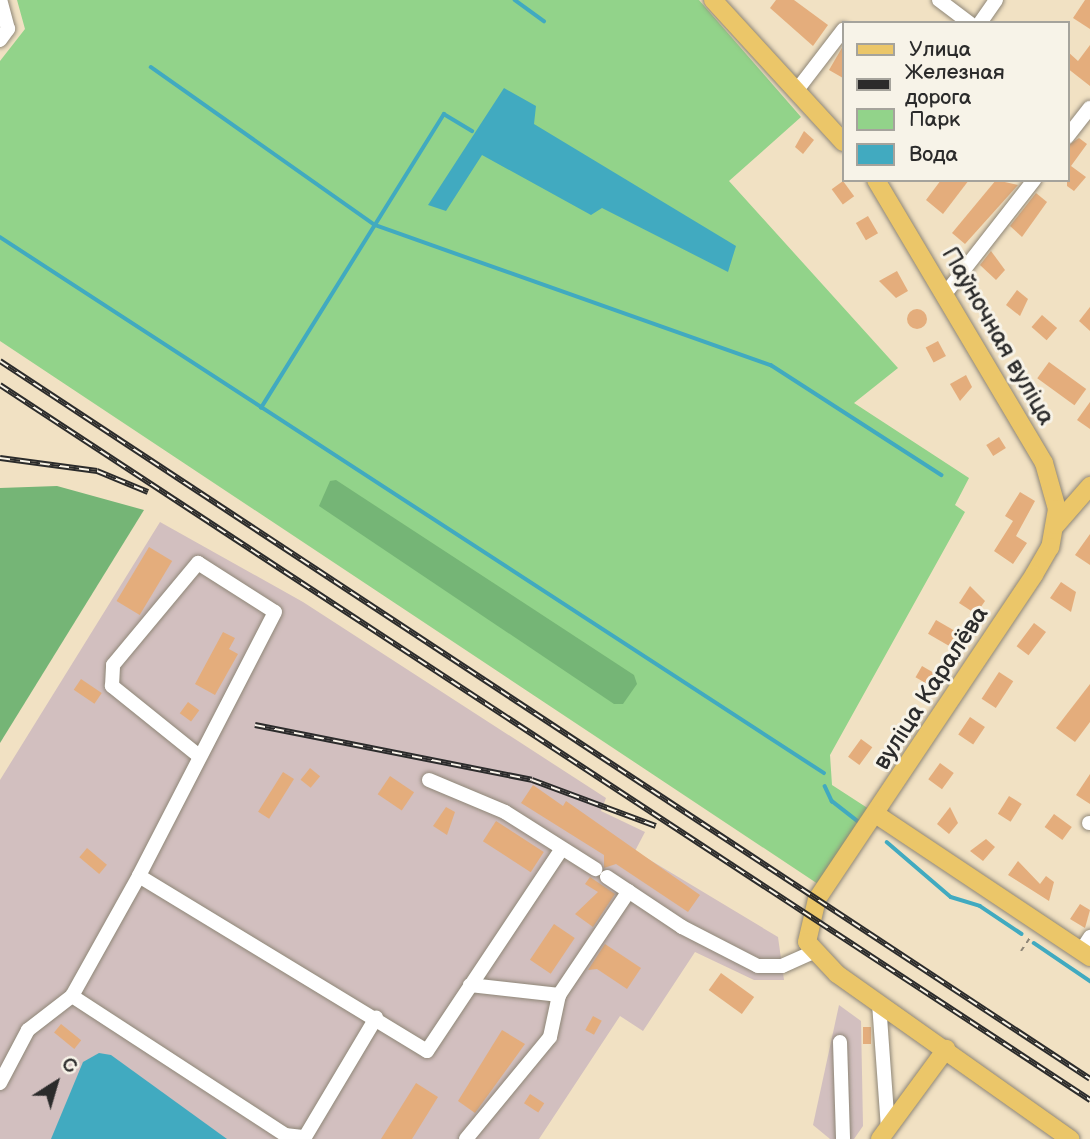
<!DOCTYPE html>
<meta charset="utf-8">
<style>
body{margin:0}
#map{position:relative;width:1090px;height:1139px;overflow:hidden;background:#f1e1c3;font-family:"Balsamiq Sans",sans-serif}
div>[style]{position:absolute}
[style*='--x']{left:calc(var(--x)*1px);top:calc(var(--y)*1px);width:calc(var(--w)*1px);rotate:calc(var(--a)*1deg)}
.industrial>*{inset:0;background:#d2bfbf}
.green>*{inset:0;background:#92d38a}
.forest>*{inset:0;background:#75b576}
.water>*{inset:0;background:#41aac0}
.stream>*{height:3.5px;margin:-1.75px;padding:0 1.75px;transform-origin:1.75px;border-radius:1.75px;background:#41aac0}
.building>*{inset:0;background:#e4ad7c;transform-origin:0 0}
.round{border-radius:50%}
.path>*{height:2px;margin-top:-1px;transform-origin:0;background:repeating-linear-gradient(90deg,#8e8677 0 5px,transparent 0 10px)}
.roads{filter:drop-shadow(0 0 2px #8e8677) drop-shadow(0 0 2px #8e8677)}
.minor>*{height:14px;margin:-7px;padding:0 7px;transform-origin:7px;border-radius:7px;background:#fff}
.major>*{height:18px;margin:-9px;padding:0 9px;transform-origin:9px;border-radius:9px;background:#ebc669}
.rail>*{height:6px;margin-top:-3px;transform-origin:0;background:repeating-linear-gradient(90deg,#f7f3e8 0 10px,#2b2b2b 0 20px);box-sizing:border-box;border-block:2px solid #2b2b2b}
span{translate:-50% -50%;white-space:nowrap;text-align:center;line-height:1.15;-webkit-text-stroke:6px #f7f3e8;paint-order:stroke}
.street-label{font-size:24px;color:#2b2b2b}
.legend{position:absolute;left:842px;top:21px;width:228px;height:161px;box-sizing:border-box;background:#f7f3e8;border:2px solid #a5a39c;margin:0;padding:9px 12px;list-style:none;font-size:21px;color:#2b2b2b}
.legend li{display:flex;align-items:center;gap:14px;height:35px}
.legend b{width:35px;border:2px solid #a5a39c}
.north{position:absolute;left:21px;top:1048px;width:70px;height:70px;-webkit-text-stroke:5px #f7f3e8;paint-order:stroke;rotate:37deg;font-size:19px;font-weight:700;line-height:28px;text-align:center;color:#2b2b2b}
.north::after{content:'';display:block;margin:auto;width:24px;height:32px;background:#2b2b2b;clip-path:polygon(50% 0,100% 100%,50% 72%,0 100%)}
</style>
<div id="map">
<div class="industrial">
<div style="clip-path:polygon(160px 522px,303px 602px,606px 798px,601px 811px,645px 832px,635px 851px,778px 937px,784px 980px,754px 980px,695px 952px,643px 1031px,620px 1016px,539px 1139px,0 1139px,0 780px)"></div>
<div style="clip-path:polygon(839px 1005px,861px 1021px,863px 1126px,854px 1139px,830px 1139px,813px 1125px)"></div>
</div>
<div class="green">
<div style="clip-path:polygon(17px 0,699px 0,801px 117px,729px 181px,898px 368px,854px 403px,969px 478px,955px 505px,965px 512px,830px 755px,832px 785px,869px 809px,818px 884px,0 341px,0 61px,25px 29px)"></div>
</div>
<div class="forest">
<div style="clip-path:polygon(336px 480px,634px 675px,637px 684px,623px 704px,614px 704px,319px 506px,330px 481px)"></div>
<div style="clip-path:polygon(57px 486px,144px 510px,0 743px,0 488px)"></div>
</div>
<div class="water">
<div style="clip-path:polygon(504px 88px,536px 106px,534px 124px,736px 246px,728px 272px,602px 208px,591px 215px,482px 155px,446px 211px,428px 205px)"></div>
<div style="clip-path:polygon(99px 1053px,111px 1055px,227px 1139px,51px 1139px,83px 1062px)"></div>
</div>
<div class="stream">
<div style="--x:515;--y:0;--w:36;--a:36"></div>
<div style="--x:151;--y:67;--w:274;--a:35.2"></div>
<div style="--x:375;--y:225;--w:420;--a:19.5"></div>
<div style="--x:771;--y:365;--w:203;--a:32.8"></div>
<div style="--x:0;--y:237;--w:983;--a:33.04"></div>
<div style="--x:261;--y:408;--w:346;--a:-58.1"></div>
<div style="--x:444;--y:114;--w:33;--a:31"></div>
<div style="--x:825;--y:786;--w:17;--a:65"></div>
<div style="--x:832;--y:801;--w:34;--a:38"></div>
<div style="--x:887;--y:842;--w:84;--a:40.7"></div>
<div style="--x:951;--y:897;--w:30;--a:17"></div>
<div style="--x:980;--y:906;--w:50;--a:33.7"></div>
<div style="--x:1034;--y:943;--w:68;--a:34.2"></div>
</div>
<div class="building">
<div style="clip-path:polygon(776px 0,794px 0,828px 25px,813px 46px,770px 8px)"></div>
<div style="clip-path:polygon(1085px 0,1090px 0,1090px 29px,1073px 18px)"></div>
<div style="clip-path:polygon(1090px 45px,1090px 86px,1067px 68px,1067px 51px,1078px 61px)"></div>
<div style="clip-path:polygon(843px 46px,843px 78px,829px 70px)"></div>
<div style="clip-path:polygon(804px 131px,814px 140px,803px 154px,795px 147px)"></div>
<div style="clip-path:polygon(1079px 138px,1087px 144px,1071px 166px,1086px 177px,1074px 191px,1067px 186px,1067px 146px)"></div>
<div style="clip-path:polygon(941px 180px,969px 180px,943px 214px,926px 200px)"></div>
<div style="clip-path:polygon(996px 180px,1018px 185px,965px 244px,952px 233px)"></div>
<div style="left:843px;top:181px;width:19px;height:14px;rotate:54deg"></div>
<div style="clip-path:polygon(1036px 193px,1047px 202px,1022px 237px,1010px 226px)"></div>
<div style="left:868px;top:216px;width:20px;height:14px;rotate:60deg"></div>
<div style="clip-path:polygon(991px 251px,1005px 270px,996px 280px,980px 265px)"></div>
<div style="clip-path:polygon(897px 271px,908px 291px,896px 298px,879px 281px)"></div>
<div style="clip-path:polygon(1017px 290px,1028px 299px,1020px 316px,1006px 305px)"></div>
<div style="clip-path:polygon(1090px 307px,1090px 331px,1079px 321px)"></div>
<div class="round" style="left:907px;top:309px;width:20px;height:20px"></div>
<div style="left:1042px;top:315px;width:20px;height:16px;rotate:41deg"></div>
<div style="left:938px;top:341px;width:17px;height:14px;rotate:62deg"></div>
<div style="left:1049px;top:362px;width:46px;height:20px;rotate:36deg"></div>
<div style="clip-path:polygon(966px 375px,972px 387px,960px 401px,950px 384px)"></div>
<div style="clip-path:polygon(1090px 402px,1090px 429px,1077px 420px)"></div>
<div style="left:999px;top:437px;width:13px;height:15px;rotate:58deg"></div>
<div style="clip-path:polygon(1020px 492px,1035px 501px,1016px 536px,1027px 543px,1013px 564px,994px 551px,1013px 521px,1005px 516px)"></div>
<div style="clip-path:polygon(1090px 534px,1090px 565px,1075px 555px)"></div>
<div style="left:149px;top:547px;width:27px;height:63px;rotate:31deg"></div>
<div style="clip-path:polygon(1061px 582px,1076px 592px,1071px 612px,1050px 598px)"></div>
<div style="clip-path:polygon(970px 586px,985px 601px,976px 614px,959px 603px)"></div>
<div style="left:936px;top:620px;width:34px;height:16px;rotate:30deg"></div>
<div style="left:1034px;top:623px;width:15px;height:29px;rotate:37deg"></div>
<div style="clip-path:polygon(223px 632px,235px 638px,229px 649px,238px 654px,215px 695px,195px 684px)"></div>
<div style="left:922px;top:666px;width:22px;height:13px;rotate:30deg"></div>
<div style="left:999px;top:672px;width:17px;height:32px;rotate:33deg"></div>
<div style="left:81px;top:679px;width:25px;height:13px;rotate:34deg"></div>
<div style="clip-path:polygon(1090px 684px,1090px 722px,1075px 742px,1056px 728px)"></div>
<div style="left:188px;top:702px;width:14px;height:14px;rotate:36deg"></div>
<div style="left:970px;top:717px;width:18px;height:21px;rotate:34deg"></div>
<div style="left:861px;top:739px;width:14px;height:22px;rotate:36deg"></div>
<div style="left:940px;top:763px;width:17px;height:20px;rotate:36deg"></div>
<div style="left:310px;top:768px;width:13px;height:15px;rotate:39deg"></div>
<div style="left:283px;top:772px;width:13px;height:47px;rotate:32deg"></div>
<div style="clip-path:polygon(1090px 774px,1090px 804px,1076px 795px)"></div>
<div style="left:390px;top:776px;width:29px;height:22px;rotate:34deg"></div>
<div style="clip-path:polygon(533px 785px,563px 806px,566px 801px,700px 895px,688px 912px,616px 864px,604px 868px,604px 855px,521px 803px)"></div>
<div style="left:1009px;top:796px;width:15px;height:21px;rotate:32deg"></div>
<div style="clip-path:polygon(446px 807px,455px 812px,447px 835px,433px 826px)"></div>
<div style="clip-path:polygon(950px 807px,958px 823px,949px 834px,937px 824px)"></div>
<div style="left:1054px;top:814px;width:22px;height:16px;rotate:36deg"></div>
<div style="left:496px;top:821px;width:57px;height:24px;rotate:33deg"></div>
<div style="clip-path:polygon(986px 839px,995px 847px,983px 861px,970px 851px)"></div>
<div style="left:87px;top:848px;width:26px;height:12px;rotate:40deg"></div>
<div style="clip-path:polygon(1018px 861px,1040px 884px,1046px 876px,1054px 882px,1049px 901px,1008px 875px)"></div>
<div style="clip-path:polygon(590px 877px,615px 894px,593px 927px,575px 914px,598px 892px,585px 884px)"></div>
<div style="clip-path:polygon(1080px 904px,1090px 910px,1085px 928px,1070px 919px)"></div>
<div style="left:554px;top:924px;width:25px;height:43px;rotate:34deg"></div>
<div style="clip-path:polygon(605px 944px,641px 968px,627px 989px,597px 969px,588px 970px)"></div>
<div style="left:721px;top:973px;width:41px;height:21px;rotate:36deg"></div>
<div style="left:593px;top:1016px;width:10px;height:16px;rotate:29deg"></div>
<div style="left:61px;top:1024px;width:26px;height:11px;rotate:39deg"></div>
<div style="left:863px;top:1027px;width:8px;height:17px"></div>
<div style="clip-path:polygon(502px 1030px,525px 1044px,475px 1113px,458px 1101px)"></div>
<div style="clip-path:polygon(416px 1083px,438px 1097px,412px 1139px,381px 1139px)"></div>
<div style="left:530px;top:1094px;width:17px;height:11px;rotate:33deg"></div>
</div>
<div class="path">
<div style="--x:1021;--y:951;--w:18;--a:-56"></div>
</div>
<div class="roads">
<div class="minor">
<div style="--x:939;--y:0;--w:39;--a:37"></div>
<div style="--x:980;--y:23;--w:28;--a:-55"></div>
<div style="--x:0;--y:40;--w:14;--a:-54"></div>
<div style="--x:8;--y:29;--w:30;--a:-105"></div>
<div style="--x:797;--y:90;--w:76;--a:-52.5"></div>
<div style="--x:1067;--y:137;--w:37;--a:-52"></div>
<div style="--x:945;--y:294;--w:145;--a:-52"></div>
<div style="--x:199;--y:756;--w:112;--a:-141.2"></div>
<div style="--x:112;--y:686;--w:21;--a:-87"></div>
<div style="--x:113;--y:665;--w:133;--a:-50.2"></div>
<div style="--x:198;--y:563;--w:91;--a:32.5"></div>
<div style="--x:275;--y:612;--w:297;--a:117.3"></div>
<div style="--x:139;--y:876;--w:337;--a:31.3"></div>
<div style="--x:427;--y:1051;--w:242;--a:-56.3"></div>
<div style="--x:429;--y:780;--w:82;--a:22.8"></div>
<div style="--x:505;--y:812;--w:107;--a:32.3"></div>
<div style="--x:1089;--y:823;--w:1;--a:0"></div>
<div style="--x:139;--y:876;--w:137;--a:119.2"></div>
<div style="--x:72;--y:996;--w:254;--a:33.1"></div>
<div style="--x:285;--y:1135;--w:20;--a:6"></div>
<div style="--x:305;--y:1137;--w:139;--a:-59.2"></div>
<div style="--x:607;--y:877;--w:90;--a:33.7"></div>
<div style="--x:682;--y:927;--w:85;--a:27.2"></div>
<div style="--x:758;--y:966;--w:24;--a:0"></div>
<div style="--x:782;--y:966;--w:34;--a:-24"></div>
<div style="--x:1081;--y:951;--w:17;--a:-57"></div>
<div style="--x:470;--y:985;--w:90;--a:6.4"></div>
<div style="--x:559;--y:995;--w:125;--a:-56.1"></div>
<div style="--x:879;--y:1003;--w:125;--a:85.9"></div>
<div style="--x:840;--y:1042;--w:97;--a:88.2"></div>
<div style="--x:0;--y:1083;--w:60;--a:-62.2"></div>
<div style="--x:28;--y:1030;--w:56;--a:-37.7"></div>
<div style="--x:466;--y:1139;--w:132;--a:-50.5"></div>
<div style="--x:550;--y:1037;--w:43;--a:-77.9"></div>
</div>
<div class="major">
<div style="--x:713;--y:0;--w:193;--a:47.5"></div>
<div style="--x:876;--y:180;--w:329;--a:59.3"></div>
<div style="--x:1044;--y:463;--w:48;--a:74.2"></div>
<div style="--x:1057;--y:509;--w:39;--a:100"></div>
<div style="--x:1050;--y:547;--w:32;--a:120"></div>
<div style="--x:1034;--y:575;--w:390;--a:123.8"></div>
<div style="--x:817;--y:899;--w:44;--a:103.1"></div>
<div style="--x:807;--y:942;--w:44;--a:46.8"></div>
<div style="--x:837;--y:974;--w:286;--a:35.3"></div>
<div style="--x:1056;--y:525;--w:52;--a:-48.9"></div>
<div style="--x:877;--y:815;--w:256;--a:33.7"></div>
<div style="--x:880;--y:1139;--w:112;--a:-53.7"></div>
</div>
</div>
<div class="rail">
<div style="--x:0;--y:361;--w:1305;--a:33.37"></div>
<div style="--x:0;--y:385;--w:1304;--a:33.26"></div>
<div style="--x:0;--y:458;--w:98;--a:7.6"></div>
<div style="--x:97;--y:471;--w:55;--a:22.4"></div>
<div style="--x:255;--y:725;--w:282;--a:11.2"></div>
<div style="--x:532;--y:780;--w:132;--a:20.4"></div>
</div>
<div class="street-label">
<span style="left:998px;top:336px;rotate:60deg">Паўночная вуліца</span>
<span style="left:931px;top:688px;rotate:-57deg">вуліца Каралёва</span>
</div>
<ul class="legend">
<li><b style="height:9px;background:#ebc669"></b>Улица</li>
<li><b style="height:9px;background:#2b2b2b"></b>Железная дорога</li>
<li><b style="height:19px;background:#92d38a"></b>Парк</li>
<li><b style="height:19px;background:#41aac0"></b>Вода</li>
</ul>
<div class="north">С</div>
</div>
